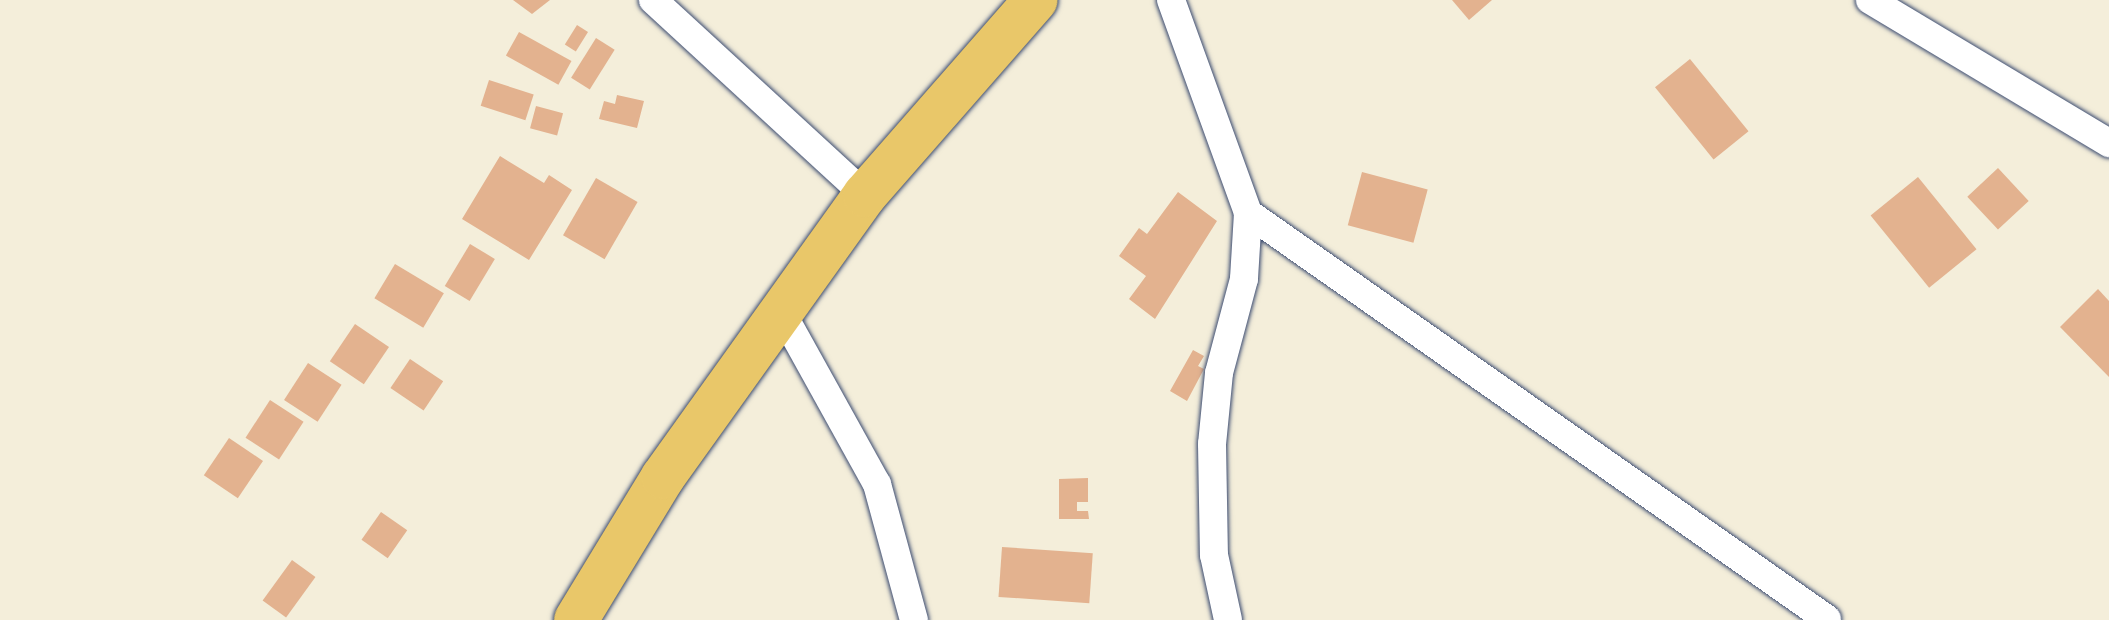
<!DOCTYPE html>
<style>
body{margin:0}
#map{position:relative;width:2109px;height:620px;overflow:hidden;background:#f4eeda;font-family:"Gochi Hand",sans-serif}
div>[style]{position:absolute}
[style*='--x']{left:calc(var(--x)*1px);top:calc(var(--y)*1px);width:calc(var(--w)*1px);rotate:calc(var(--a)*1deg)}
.building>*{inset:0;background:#e3b28f;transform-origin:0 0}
.roads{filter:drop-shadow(0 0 2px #3c4c71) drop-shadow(0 0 2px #3c4c71)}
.minor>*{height:28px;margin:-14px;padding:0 14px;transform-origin:14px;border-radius:14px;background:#fff}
.trunk>*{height:44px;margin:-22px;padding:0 22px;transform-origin:22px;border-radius:22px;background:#e9c769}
span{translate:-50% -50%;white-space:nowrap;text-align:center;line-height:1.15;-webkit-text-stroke:7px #fdfcf7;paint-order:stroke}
</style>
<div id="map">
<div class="building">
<div style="clip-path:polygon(513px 0,550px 0,532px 14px)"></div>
<div style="clip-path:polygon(1452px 0,1492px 0,1469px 20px)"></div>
<div style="left:577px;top:25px;width:13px;height:23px;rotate:32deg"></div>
<div style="left:519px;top:32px;width:60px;height:27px;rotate:29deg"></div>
<div style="left:596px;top:38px;width:22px;height:47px;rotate:32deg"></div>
<div style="left:1690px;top:59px;width:93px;height:45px;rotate:51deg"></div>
<div style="left:489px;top:80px;width:47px;height:27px;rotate:18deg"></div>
<div style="clip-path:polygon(617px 95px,644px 101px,637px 128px,599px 119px,604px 101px,615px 104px)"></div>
<div style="left:536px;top:106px;width:28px;height:23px;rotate:15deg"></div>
<div style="clip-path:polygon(500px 156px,544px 183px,549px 175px,572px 190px,529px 260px,462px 219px)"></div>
<div style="left:1998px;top:168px;width:45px;height:42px;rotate:47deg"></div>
<div style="left:1362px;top:172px;width:68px;height:55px;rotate:15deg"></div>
<div style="left:1918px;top:177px;width:93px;height:61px;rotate:51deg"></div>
<div style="left:596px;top:178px;width:48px;height:66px;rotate:30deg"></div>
<div style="clip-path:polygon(1178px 192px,1217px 221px,1155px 319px,1129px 299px,1146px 276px,1119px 256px,1139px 228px,1147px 234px)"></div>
<div style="left:470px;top:244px;width:29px;height:49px;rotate:31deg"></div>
<div style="left:395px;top:264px;width:57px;height:40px;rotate:31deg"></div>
<div style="clip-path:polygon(2098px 289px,2109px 301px,2109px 377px,2060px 327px)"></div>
<div style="left:355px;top:324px;width:41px;height:45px;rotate:34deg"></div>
<div style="clip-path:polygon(1193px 350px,1204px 356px,1198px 366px,1204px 369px,1187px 401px,1170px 391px)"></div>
<div style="left:410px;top:359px;width:40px;height:35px;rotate:34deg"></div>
<div style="left:308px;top:363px;width:40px;height:44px;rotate:33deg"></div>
<div style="left:270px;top:400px;width:40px;height:45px;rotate:33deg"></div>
<div style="left:229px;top:438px;width:41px;height:45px;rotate:34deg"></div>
<div style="clip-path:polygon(1088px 478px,1088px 502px,1077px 502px,1077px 511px,1088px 511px,1089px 519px,1059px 519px,1059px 479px)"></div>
<div style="left:381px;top:512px;width:32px;height:34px;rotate:35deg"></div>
<div style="left:1002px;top:547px;width:91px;height:50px;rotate:4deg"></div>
<div style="left:292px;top:560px;width:29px;height:50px;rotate:36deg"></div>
</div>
<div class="roads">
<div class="minor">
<div style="--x:653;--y:0;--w:288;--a:42.6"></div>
<div style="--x:1171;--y:0;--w:226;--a:70.1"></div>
<div style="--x:1248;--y:213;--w:66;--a:93.5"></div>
<div style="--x:1244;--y:279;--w:97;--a:104.9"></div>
<div style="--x:1219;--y:373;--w:71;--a:95.6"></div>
<div style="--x:1212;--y:444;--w:111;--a:89"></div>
<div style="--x:1214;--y:555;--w:66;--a:77.8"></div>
<div style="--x:1870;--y:0;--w:279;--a:30.9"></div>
<div style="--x:1248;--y:213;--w:707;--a:35.04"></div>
<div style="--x:781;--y:311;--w:198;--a:61"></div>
<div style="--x:877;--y:484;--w:141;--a:74.8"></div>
</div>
<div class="trunk">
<div style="--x:576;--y:620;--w:167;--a:-58.7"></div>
<div style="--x:663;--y:477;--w:347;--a:-54.4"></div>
<div style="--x:865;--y:195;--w:259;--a:-48.8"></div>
</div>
</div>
</div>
